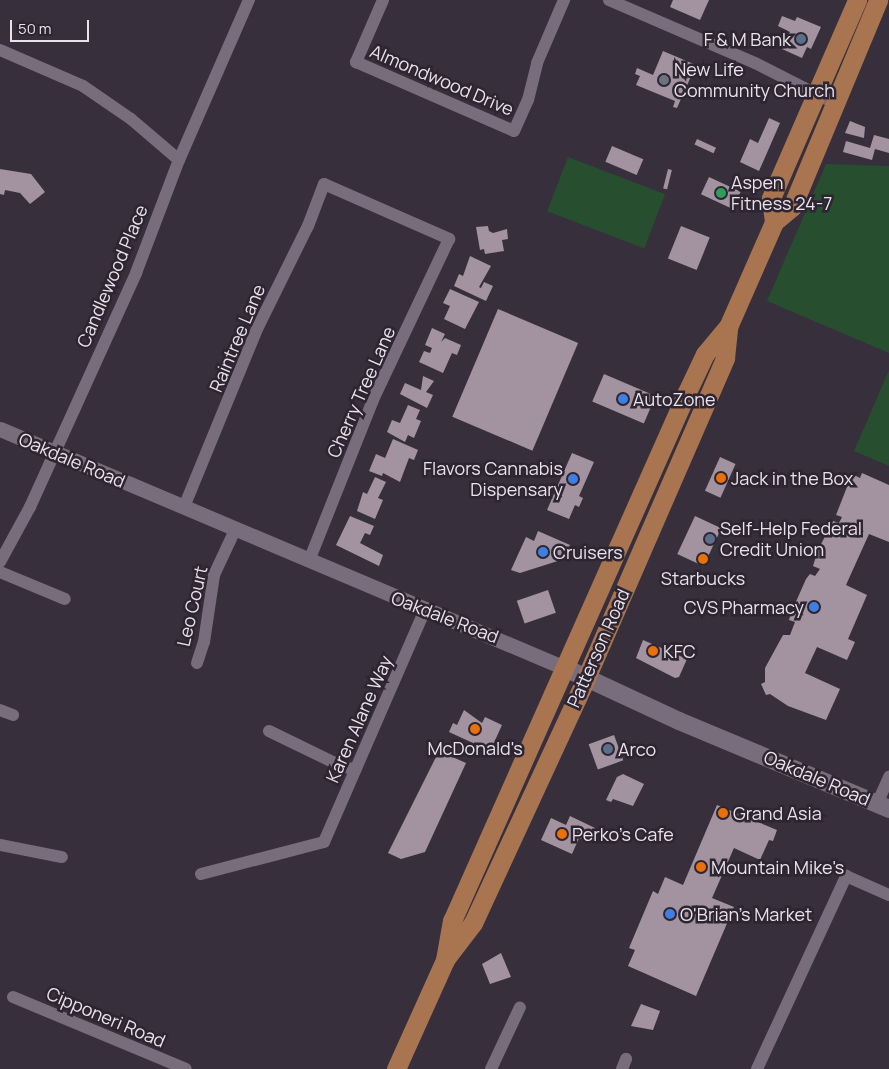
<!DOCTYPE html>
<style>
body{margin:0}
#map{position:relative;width:889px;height:1069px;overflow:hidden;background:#382f3d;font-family:Manrope,sans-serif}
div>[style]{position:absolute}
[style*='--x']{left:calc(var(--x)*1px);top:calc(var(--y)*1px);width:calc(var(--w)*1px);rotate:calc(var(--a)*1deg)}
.green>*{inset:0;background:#264e2f;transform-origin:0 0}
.building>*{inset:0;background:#a393a0;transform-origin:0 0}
.minor>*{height:12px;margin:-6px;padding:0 6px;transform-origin:6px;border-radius:6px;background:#776d7c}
.tertiary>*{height:15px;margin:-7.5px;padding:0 7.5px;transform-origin:7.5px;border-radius:7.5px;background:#776d7c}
.secondary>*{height:18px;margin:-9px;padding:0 9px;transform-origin:9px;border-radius:9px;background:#776d7c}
.primary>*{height:19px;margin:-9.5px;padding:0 9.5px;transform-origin:9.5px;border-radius:9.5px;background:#a97550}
.dots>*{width:14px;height:14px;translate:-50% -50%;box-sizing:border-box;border:2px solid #2e2532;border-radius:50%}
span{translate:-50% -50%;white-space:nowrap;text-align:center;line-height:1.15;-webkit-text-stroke:5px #2e2532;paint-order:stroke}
.poi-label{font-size:18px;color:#e8e2eb}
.right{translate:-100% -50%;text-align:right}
.left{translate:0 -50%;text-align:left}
.street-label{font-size:18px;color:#e8e2eb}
.scale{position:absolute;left:10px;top:20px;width:79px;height:22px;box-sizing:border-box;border:2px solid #e8e2eb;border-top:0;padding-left:6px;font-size:15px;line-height:18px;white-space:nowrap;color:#e8e2eb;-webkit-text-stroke:4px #2e2532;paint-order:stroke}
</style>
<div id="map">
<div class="green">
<div style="left:568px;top:157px;width:104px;height:58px;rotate:21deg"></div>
<div style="clip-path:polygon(826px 164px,889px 166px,889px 353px,767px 301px)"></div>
<div style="clip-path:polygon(889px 370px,889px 466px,854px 451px)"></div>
</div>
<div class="building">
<div style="clip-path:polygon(673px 0,709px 0,700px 20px,670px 7px)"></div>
<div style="clip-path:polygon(782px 16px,795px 21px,797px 17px,821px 27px,811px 49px,807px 47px,802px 58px,782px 49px,790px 32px,778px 26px)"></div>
<div style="clip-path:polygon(663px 51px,696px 65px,677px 108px,673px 107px,675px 101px,636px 85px,640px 76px,635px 74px,637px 68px,653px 75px)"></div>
<div style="clip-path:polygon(769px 118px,780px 123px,759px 171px,740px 162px,750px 139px,758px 143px)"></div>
<div style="clip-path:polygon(850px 121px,865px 127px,864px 138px,845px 133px)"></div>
<div style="clip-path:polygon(874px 135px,889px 139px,889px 153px,875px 149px,872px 160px,843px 152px,846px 141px,870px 148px)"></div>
<div style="left:697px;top:139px;width:21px;height:6px;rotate:25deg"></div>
<div style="left:612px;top:146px;width:34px;height:17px;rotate:23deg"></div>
<div style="clip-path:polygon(0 169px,31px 174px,45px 192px,30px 204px,20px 193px,5px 190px,4px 195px,0 194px)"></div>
<div style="left:668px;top:169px;width:4px;height:20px;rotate:14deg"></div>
<div style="left:709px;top:177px;width:35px;height:19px;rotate:25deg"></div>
<div style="clip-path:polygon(488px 226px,489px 231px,493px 233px,507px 229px,508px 239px,502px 240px,504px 251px,485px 254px,484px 249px,480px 250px,476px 227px)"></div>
<div style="left:681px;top:226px;width:31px;height:35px;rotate:22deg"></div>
<div style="clip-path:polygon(470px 256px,491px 266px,479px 287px,481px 288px,484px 282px,493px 286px,486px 301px,454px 286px,459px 274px,463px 276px)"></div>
<div style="clip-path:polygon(450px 289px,479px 302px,465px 329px,444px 319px,450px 306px,443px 303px)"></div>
<div style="left:498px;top:309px;width:87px;height:117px;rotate:23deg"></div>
<div style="clip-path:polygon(432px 328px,445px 334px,441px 342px,445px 338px,461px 345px,457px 355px,452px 353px,443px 373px,419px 362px,424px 351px,430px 353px,432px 348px,425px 345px)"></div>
<div style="left:604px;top:374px;width:56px;height:30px;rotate:23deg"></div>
<div style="clip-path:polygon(423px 376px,434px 381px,426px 392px,433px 395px,427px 408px,400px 394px,405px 383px,421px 390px)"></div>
<div style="clip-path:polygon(408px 405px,420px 410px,416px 419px,421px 421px,414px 438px,408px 435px,405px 442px,387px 432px,392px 420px,400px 423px)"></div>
<div style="clip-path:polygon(393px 439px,418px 450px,414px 460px,409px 458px,400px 482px,383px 473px,382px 476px,369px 471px,376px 454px,385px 458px)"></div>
<div style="clip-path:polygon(572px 453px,594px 462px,579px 496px,583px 498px,579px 507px,575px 505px,569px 519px,547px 510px)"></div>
<div style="left:720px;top:457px;width:17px;height:37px;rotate:24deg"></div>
<div style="clip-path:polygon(862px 473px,889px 485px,889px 542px,869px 534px,846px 585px,867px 595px,848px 639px,855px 642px,847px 660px,817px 647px,805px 673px,840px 689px,826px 720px,788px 706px,770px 694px,766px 695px,761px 684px,765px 682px,765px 668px,783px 635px,790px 635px,795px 622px,789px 620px,791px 613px,806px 579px,810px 574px,815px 576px,820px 569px,813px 566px,818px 550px,833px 521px,839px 523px,842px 517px,836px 515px,847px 487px,854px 475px,860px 478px)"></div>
<div style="clip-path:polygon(375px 477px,386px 482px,378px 498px,383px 500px,375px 519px,357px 511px,363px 492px,367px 494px)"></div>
<div style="clip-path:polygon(350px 516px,374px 526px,370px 535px,365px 533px,360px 543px,383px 555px,379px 566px,336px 545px)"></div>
<div style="left:695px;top:516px;width:29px;height:42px;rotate:25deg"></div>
<div style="clip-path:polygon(538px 531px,570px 545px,564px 559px,520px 573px,511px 570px,526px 537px,534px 541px)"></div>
<div style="left:548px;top:590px;width:24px;height:33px;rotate:71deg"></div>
<div style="clip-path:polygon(643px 640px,687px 659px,679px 677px,675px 678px,636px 658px)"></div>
<div style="clip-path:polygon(464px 710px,482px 723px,485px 717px,502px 725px,492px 747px,488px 745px,486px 749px,449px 732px,453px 723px,457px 725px)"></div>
<div style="left:614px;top:735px;width:27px;height:27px;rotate:70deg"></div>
<div style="clip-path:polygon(439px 751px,466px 763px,425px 852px,401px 859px,388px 853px)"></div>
<div style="clip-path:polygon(623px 774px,644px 784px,633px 806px,613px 799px,611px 802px,606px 800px,617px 777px)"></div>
<div style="clip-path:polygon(717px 805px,777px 830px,773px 841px,769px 840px,760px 860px,734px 848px,712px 898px,734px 907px,696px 996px,628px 966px,635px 950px,629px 948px,653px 891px,658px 894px,665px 877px,683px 885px)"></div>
<div style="clip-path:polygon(570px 816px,595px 828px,589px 842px,579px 838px,572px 854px,541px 840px,551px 818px,566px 825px)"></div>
<div style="clip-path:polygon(501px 953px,511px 977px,490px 984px,482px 964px)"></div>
<div style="clip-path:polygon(641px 1004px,660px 1011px,653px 1030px,631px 1026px)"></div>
</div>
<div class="minor">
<div style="--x:383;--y:0;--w:68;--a:113.5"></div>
<div style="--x:356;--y:62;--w:172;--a:23.6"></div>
<div style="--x:514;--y:131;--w:34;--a:-66"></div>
<div style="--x:528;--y:100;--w:38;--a:-76"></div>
<div style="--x:537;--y:63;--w:69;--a:-66.8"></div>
<div style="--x:609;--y:0;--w:159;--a:23.3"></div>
<div style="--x:755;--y:63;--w:89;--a:26.9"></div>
<div style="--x:0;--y:50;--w:90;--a:23.4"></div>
<div style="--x:83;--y:86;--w:58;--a:34.5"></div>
<div style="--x:131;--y:119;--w:63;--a:40.5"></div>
<div style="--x:184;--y:507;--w:192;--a:-67.7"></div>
<div style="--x:257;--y:329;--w:115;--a:-63.7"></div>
<div style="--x:308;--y:226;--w:45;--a:-69.1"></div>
<div style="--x:324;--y:184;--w:137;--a:23.7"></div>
<div style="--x:449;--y:239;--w:178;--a:115.3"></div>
<div style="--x:373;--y:400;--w:173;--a:111.7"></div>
<div style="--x:0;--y:562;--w:63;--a:-61.4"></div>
<div style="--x:30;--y:507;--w:257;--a:-65.6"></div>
<div style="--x:136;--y:273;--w:121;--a:-69.2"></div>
<div style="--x:179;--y:160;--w:175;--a:-66.4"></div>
<div style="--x:0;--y:572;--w:70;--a:22.6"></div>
<div style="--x:197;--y:663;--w:22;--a:-72"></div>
<div style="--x:204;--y:642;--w:68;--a:-81.5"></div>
<div style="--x:214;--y:575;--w:50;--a:-65"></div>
<div style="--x:0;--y:710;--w:14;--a:21"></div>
<div style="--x:269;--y:731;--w:78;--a:25.9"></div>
<div style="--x:339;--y:765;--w:17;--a:17"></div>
<div style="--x:877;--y:804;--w:30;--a:-66"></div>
<div style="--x:0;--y:845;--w:63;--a:11"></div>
<div style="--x:201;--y:874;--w:127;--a:-14.6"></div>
<div style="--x:324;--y:842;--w:253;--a:-66.5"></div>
<div style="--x:13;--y:997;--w:187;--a:22.6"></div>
<div style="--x:491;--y:1069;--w:68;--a:-64.9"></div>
<div style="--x:622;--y:1069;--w:11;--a:-68"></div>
<div style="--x:757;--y:1069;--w:213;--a:-65.2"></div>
<div style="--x:846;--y:876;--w:47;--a:23.8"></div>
</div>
<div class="tertiary">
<div style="--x:0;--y:429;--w:613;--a:22.93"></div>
</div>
<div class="secondary">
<div style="--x:565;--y:668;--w:126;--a:24.9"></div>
<div style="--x:679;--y:721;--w:228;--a:22.7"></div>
</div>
<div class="primary">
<div style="--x:774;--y:222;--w:24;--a:-97"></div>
<div style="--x:771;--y:198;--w:216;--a:-66.5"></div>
<div style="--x:447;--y:957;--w:43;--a:-52.6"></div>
<div style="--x:473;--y:923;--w:270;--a:-65.2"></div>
<div style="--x:586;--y:678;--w:349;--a:-66.5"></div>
<div style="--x:725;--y:358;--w:31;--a:-84"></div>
<div style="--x:396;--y:1069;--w:120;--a:-65.8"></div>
<div style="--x:445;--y:960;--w:40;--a:-80"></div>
<div style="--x:452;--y:921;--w:579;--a:-66.05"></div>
<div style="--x:687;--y:392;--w:42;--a:-64.7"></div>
<div style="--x:705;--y:354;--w:35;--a:-50"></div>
<div style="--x:728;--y:327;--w:115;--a:-66.3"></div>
<div style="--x:774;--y:222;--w:23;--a:-40"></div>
<div style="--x:792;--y:207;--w:224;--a:-67.4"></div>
</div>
<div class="dots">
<div style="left:801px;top:39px;background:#5c6f8a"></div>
<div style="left:664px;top:80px;background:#6b7280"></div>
<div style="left:721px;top:193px;background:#2e9e5b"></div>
<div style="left:623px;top:399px;background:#3f7fe0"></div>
<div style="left:721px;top:478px;background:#e8710a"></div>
<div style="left:573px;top:479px;background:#3f7fe0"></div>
<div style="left:710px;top:539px;background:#5c6f8a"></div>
<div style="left:543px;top:552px;background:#3f7fe0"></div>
<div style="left:703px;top:559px;background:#e8710a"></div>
<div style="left:814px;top:607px;background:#3f7fe0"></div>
<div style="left:653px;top:651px;background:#e8710a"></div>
<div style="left:475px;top:729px;background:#e8710a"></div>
<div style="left:608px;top:749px;background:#5c6f8a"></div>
<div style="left:723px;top:813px;background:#e8710a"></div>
<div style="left:562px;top:834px;background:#e8710a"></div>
<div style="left:701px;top:867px;background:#e8710a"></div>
<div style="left:670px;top:914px;background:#3f7fe0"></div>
</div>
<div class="poi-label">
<span class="right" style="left:791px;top:39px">F &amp; M Bank</span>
<span class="left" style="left:674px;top:80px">New Life<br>Community Church</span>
<span class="left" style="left:731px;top:193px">Aspen<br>Fitness 24-7</span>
<span class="left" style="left:633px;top:399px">AutoZone</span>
<span class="right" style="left:563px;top:479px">Flavors Cannabis<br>Dispensary</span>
<span class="left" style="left:731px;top:478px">Jack in the Box</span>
<span class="left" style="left:720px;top:539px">Self-Help Federal<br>Credit Union</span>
<span class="left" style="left:553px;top:552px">Cruisers</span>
<span style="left:703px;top:578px">Starbucks</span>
<span class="right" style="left:804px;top:607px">CVS Pharmacy</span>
<span class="left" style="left:663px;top:651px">KFC</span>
<span style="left:475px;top:748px">McDonald's</span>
<span class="left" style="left:618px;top:749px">Arco</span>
<span class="left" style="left:733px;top:813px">Grand Asia</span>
<span class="left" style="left:572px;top:834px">Perko's Cafe</span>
<span class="left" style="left:711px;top:867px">Mountain Mike's</span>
<span class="left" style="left:680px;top:914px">O'Brian's Market</span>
</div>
<div class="street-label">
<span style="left:442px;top:80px;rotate:23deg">Almondwood Drive</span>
<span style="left:112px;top:276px;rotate:-67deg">Candlewood Place</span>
<span style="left:237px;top:338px;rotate:-67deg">Raintree Lane</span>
<span style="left:361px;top:392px;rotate:-66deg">Cherry Tree Lane</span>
<span style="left:72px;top:460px;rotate:23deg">Oakdale Road</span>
<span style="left:192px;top:606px;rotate:-77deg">Leo Court</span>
<span style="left:445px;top:617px;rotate:21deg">Oakdale Road</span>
<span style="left:598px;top:648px;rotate:-66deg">Patterson Road</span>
<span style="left:359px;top:719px;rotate:-66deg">Karen Alane Way</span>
<span style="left:817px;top:778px;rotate:23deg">Oakdale Road</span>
<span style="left:106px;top:1017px;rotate:23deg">Cipponeri Road</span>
</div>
<div class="scale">50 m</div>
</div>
